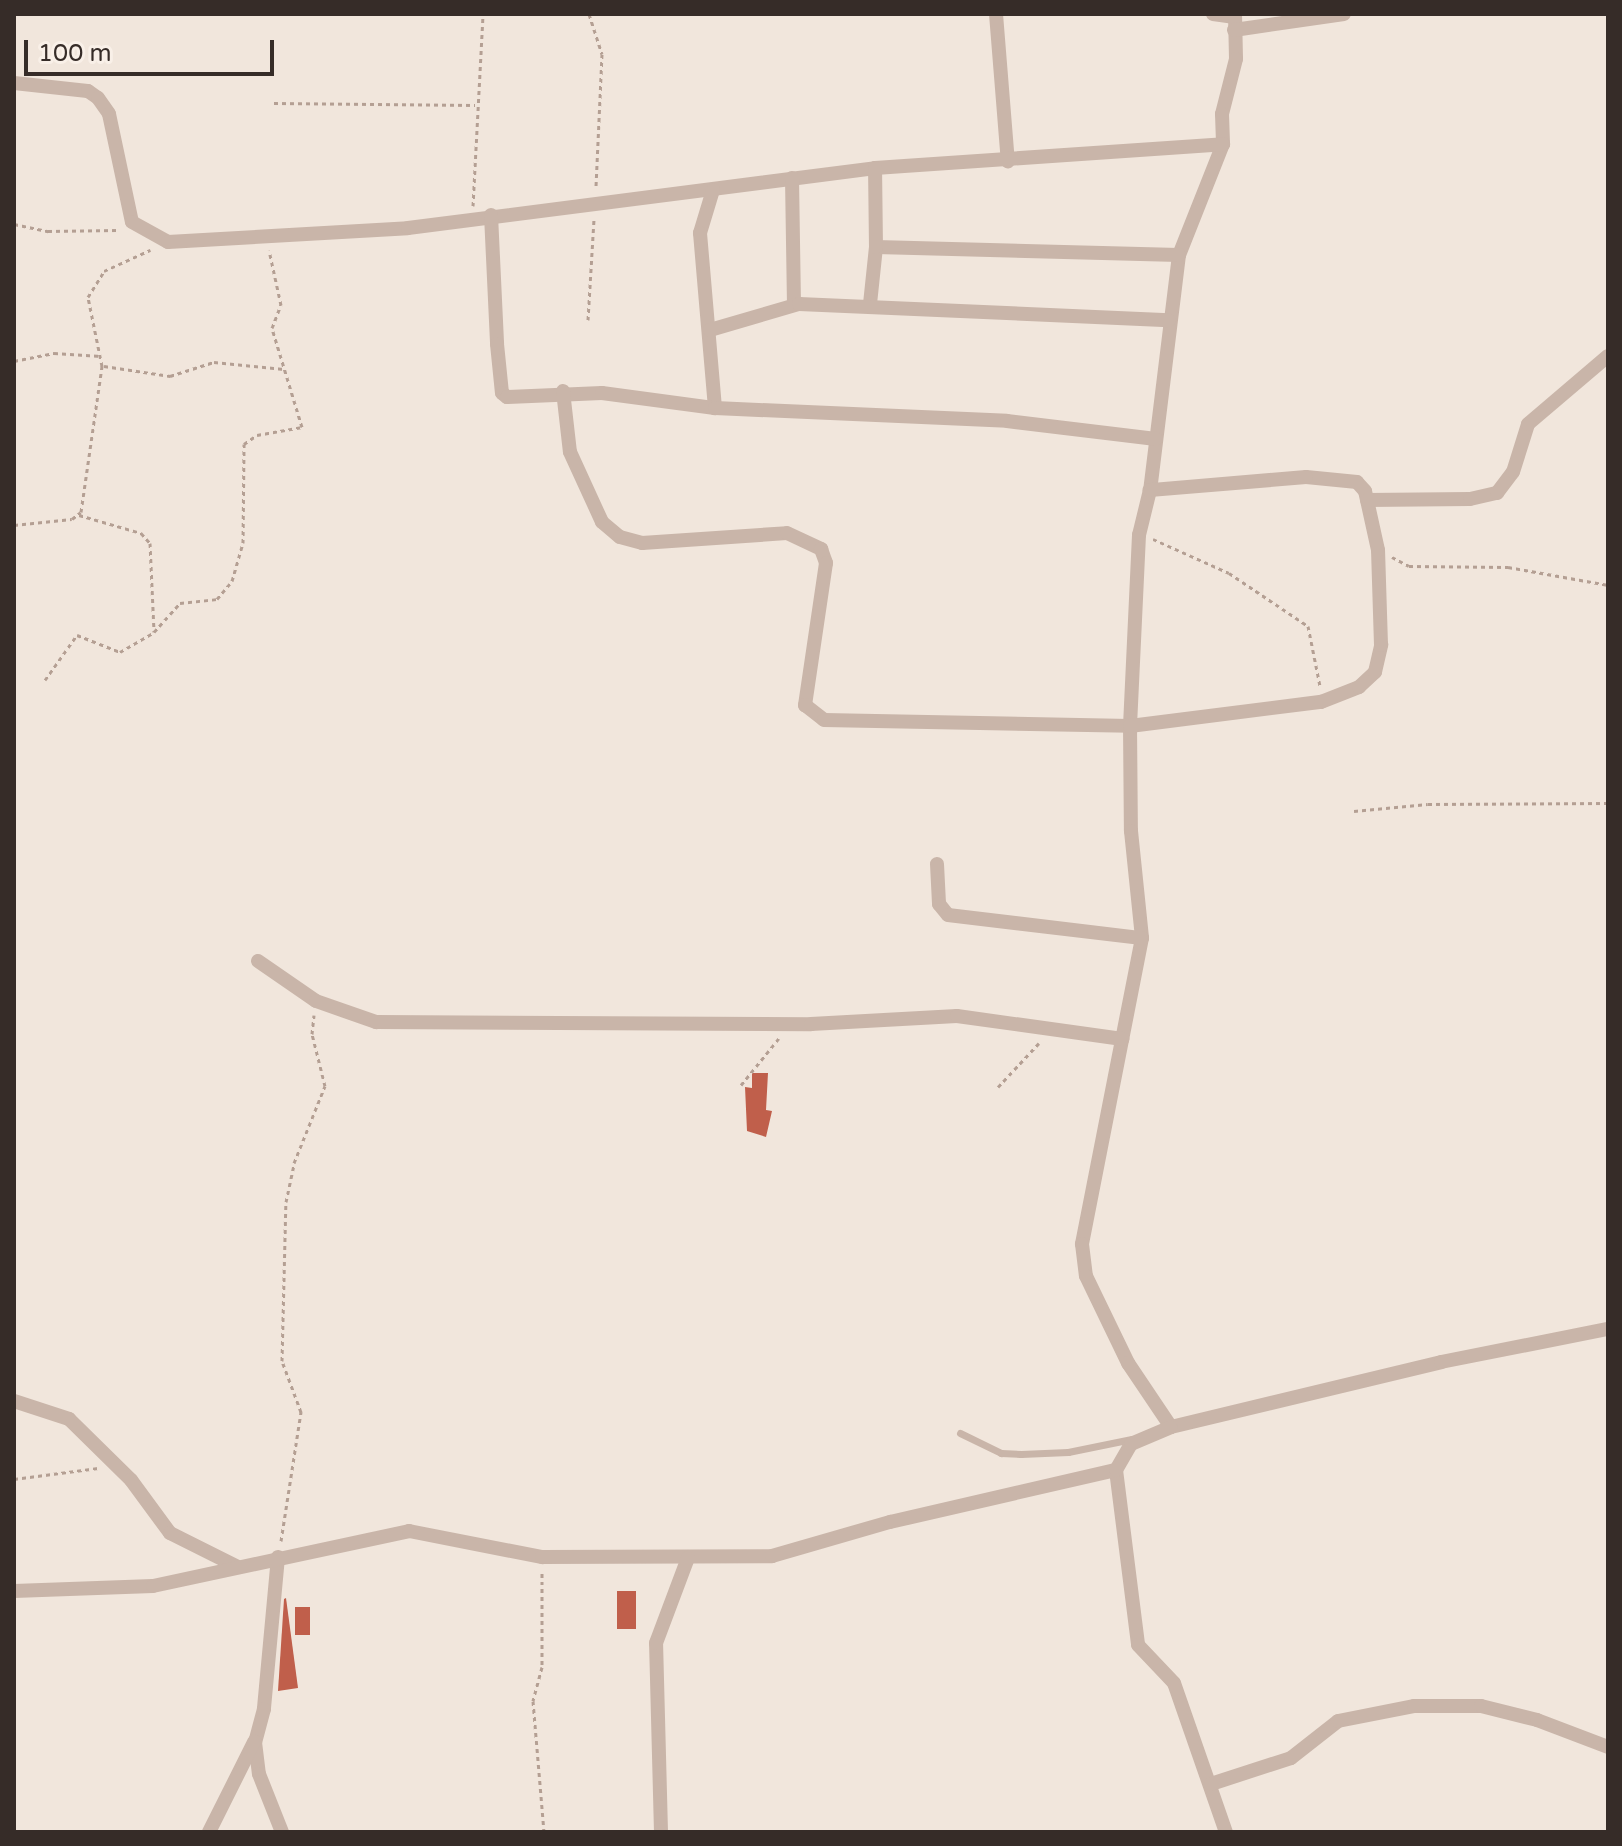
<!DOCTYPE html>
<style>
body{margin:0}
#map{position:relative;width:1622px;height:1846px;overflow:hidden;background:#f1e6dc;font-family:"Varela Round",sans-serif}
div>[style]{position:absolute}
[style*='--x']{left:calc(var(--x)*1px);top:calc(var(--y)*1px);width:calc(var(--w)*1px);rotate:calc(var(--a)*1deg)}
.building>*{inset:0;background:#c05f4b;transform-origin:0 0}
.path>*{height:3px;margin-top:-1.5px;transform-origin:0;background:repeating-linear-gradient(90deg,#b49f93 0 4px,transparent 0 8px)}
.lane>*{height:7px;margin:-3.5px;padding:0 3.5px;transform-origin:3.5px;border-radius:3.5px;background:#c9b5a9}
.street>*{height:14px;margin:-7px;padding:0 7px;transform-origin:7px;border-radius:7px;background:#c9b5a9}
span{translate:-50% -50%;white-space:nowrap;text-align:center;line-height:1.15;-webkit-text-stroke:8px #f9f0e8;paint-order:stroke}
.frame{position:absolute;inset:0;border:16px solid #362c28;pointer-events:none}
.scale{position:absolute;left:24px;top:40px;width:250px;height:36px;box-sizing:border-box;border:4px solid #362c28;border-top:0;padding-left:10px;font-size:24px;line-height:28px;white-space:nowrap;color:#362c28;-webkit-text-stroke:6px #f9f0e8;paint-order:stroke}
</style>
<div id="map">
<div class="building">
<div style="clip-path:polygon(752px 1073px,768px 1073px,766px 1110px,772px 1111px,766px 1137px,747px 1131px,745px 1087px,752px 1088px)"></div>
<div style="left:636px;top:1591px;width:38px;height:19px;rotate:90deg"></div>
<div style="clip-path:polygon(286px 1598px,298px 1688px,278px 1691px,284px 1599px)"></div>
<div style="left:295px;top:1607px;width:15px;height:28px"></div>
</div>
<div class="path">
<div style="--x:589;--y:14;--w:42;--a:72"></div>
<div style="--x:602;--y:54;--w:134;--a:92.6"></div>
<div style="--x:274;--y:103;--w:201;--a:0.6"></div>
<div style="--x:473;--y:206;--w:192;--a:-87"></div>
<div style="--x:14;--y:224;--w:35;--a:12"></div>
<div style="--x:48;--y:231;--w:70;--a:-0.8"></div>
<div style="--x:588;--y:320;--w:100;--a:-86.6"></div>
<div style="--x:14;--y:361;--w:41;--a:-11.3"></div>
<div style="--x:54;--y:353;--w:47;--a:3.7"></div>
<div style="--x:104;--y:366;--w:67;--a:8.6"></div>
<div style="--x:170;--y:376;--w:46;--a:-17.7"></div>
<div style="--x:214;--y:362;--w:70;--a:5.7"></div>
<div style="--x:79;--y:515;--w:65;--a:16.2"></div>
<div style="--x:141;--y:533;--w:13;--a:48"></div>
<div style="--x:150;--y:543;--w:89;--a:87.4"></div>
<div style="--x:14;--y:525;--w:58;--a:-5.9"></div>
<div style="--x:72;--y:519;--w:11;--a:-38"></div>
<div style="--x:81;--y:512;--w:148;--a:-81.8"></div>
<div style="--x:102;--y:366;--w:70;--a:-101.5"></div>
<div style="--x:88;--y:297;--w:31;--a:-58"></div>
<div style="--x:104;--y:271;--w:51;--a:-24.5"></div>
<div style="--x:1153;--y:539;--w:83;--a:24.1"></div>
<div style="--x:1229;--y:573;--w:95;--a:33.9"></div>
<div style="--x:1308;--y:626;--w:61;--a:78.7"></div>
<div style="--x:1392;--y:557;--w:19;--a:28"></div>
<div style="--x:1409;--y:566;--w:99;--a:0.6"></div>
<div style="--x:1508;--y:567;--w:102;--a:10.2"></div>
<div style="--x:45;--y:680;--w:55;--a:-54.6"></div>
<div style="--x:77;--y:635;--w:46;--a:21.6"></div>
<div style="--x:120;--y:652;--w:39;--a:-30"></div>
<div style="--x:154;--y:632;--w:39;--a:-48"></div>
<div style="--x:180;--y:603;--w:37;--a:-6"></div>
<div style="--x:217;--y:599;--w:23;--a:-50"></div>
<div style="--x:232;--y:581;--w:40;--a:-74"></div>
<div style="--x:243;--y:543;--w:99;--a:-89.4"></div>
<div style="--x:244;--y:444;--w:16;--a:-35"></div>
<div style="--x:257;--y:435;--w:46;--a:-10.1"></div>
<div style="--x:302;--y:427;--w:103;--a:-106.9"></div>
<div style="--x:272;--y:328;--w:25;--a:-69"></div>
<div style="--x:281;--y:305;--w:56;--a:-102.3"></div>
<div style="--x:1354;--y:811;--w:74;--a:-5.4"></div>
<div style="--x:1428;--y:804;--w:180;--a:-0.3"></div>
<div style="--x:741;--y:1085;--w:60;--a:-51"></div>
<div style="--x:998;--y:1087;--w:60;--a:-47"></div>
<div style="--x:14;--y:1479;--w:85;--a:-7.5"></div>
<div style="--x:281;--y:1541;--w:131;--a:-81.2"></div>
<div style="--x:301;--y:1412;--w:54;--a:-110.4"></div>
<div style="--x:282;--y:1361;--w:159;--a:-88.6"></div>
<div style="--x:286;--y:1202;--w:40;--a:-78"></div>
<div style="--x:294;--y:1163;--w:83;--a:-68.1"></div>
<div style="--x:325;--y:1086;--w:54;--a:-104"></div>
<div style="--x:312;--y:1034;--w:19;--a:-84"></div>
<div style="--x:542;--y:1573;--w:94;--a:90"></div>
<div style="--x:542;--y:1667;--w:35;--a:105"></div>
<div style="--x:533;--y:1701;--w:131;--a:85.2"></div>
</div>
<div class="lane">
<div style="--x:960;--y:1433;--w:46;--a:26"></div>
<div style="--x:1001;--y:1453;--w:20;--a:3"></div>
<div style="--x:1021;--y:1454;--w:47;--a:-2.4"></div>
<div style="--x:1068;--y:1452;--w:65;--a:-11.5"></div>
</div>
<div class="street">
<div style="--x:996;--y:14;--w:148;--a:85.4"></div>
<div style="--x:1213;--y:14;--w:22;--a:8"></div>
<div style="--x:1235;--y:14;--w:45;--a:88.7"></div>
<div style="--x:1236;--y:59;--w:57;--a:104.3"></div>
<div style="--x:1222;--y:114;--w:30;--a:88"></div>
<div style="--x:1223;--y:144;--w:119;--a:111.6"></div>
<div style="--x:1179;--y:255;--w:237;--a:97"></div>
<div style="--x:1150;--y:490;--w:46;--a:103.7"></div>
<div style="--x:1139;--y:535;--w:191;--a:92.7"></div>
<div style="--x:1130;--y:726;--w:105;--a:89.5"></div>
<div style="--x:1131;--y:831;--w:108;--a:84.1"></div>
<div style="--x:1142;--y:938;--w:312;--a:101.1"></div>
<div style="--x:1082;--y:1244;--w:32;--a:83"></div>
<div style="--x:1086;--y:1276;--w:97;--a:64.2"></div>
<div style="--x:1128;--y:1363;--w:77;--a:56.1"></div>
<div style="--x:1171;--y:1427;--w:278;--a:-13.5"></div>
<div style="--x:1441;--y:1362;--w:170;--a:-11.2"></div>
<div style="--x:1234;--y:30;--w:111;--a:-8.3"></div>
<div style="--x:14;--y:83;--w:74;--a:6.2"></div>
<div style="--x:88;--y:91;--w:12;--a:35"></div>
<div style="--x:98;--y:98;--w:19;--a:55"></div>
<div style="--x:109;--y:114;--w:110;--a:78"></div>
<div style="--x:132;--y:222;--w:41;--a:29.1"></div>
<div style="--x:168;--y:242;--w:240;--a:-3.3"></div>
<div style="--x:408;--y:228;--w:471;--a:-7.3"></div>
<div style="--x:875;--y:168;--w:349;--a:-3.9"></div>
<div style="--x:792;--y:178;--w:126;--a:89.1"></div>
<div style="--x:713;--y:190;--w:45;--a:106.8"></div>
<div style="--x:700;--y:233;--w:176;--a:85.1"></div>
<div style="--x:491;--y:215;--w:129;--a:87.3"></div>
<div style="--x:497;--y:344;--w:49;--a:84.2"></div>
<div style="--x:502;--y:393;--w:6;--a:39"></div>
<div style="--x:507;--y:397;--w:95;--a:-2.4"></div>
<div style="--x:602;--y:393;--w:114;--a:7.6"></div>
<div style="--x:715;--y:408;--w:292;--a:2.5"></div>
<div style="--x:1007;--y:421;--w:150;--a:6.9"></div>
<div style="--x:876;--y:247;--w:303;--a:1.5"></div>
<div style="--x:870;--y:304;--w:57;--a:-84"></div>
<div style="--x:876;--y:247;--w:79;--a:-90.7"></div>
<div style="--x:710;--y:330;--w:93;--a:-16.3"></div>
<div style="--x:799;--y:304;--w:370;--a:2.5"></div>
<div style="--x:563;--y:391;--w:61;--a:83.5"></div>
<div style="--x:570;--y:452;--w:77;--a:65.4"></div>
<div style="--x:602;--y:522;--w:23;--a:40"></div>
<div style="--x:620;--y:537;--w:23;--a:15"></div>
<div style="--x:642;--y:543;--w:145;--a:-3.9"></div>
<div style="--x:787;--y:533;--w:38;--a:25"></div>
<div style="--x:821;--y:549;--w:15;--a:70"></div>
<div style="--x:826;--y:563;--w:144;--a:98.4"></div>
<div style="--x:805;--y:705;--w:24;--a:38"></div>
<div style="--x:824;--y:720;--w:306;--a:1.1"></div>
<div style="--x:1130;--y:726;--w:193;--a:-7.2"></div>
<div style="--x:1321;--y:702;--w:41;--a:-21.5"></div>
<div style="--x:1359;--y:687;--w:22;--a:-43"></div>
<div style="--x:1375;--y:672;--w:28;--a:-77"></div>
<div style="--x:1381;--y:645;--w:95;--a:-91.8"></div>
<div style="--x:1378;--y:550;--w:60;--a:-102.4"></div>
<div style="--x:1365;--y:491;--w:12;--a:-132"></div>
<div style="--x:1357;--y:482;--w:51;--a:-174.4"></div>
<div style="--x:1306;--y:477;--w:157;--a:175.2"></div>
<div style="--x:1367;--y:500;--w:103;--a:-0.6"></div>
<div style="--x:1470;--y:499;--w:28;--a:-13"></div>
<div style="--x:1497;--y:493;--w:26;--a:-53"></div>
<div style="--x:1513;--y:472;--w:50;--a:-72.6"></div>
<div style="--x:1528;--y:424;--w:105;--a:-40.4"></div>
<div style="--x:937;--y:864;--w:40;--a:87.1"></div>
<div style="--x:939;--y:904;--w:14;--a:51"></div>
<div style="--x:948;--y:915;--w:195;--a:6.8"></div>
<div style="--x:258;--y:961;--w:70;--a:34.6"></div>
<div style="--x:316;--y:1001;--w:64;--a:19.3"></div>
<div style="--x:376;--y:1022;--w:435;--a:0.3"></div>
<div style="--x:811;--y:1024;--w:146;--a:-3.1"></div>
<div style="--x:957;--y:1016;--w:167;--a:7.9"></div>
<div style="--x:14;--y:1401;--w:58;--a:18.1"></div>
<div style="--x:69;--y:1419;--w:87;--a:44.5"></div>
<div style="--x:131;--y:1480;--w:66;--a:53.7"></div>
<div style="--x:170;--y:1533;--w:76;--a:26.6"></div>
<div style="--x:1116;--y:1470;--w:176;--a:82.8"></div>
<div style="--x:1138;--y:1645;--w:52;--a:46.5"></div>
<div style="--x:1174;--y:1683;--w:158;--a:70.8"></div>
<div style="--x:278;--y:1557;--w:153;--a:95.3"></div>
<div style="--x:264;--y:1709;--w:34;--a:105"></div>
<div style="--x:255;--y:1742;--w:32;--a:83"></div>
<div style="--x:259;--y:1774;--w:62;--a:68.4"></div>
<div style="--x:14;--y:1591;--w:139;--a:-2.1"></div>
<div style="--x:153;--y:1586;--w:262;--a:-12.1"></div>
<div style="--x:409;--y:1531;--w:136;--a:11.1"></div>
<div style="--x:542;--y:1557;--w:230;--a:-0.2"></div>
<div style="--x:772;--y:1556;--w:123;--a:-16.1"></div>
<div style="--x:890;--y:1522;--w:232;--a:-13"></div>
<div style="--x:1116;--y:1470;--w:30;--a:-60"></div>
<div style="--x:1131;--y:1444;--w:43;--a:-23"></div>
<div style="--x:1211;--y:1784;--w:84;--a:-18"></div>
<div style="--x:1291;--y:1758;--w:60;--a:-38.2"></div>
<div style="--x:1338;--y:1721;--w:77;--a:-11.2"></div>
<div style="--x:1414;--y:1706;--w:67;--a:0"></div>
<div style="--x:1481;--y:1706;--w:58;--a:14"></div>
<div style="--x:1537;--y:1720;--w:76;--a:20.8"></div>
<div style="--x:209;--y:1832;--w:101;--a:-63.4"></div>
<div style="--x:661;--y:1832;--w:189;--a:-91.5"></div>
<div style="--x:656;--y:1643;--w:91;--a:-69.4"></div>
</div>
<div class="frame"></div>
<div class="scale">100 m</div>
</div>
